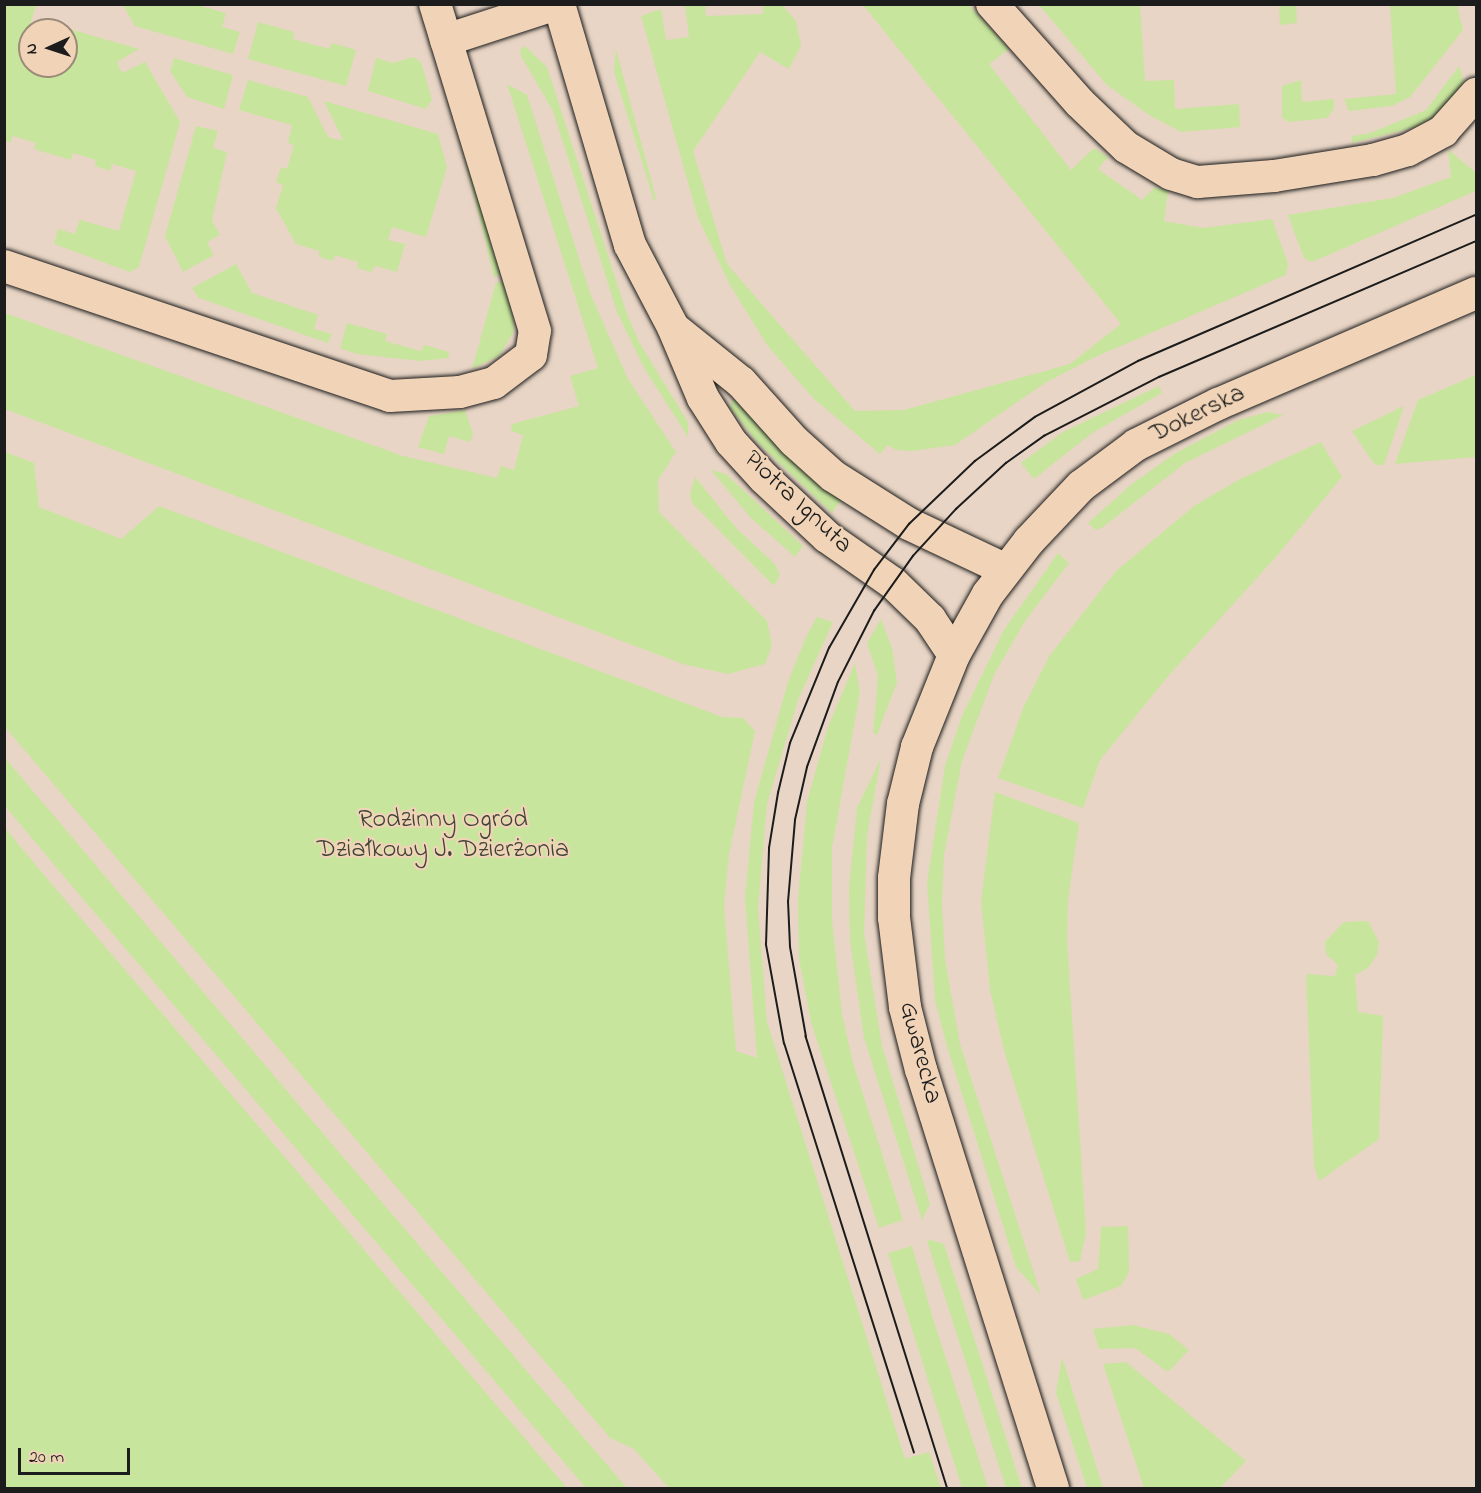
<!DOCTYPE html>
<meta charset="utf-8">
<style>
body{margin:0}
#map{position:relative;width:1481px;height:1493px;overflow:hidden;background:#e8d5c5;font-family:"Indie Flower",sans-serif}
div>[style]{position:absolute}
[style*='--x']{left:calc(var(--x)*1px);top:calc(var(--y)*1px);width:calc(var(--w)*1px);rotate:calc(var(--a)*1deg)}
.green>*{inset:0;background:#c8e59d}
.roads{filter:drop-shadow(0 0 2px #1c1c1c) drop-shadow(0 0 2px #1c1c1c)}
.minor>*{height:32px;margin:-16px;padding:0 16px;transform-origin:16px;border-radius:16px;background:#f1d4b7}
.tram>*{height:1.5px;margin:-0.75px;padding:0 0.75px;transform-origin:0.75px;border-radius:0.75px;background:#1c1c1c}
span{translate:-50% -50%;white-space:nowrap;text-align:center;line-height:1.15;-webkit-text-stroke:4.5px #f1d4b7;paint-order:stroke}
.street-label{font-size:26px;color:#1c1c1c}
.park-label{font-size:26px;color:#3e4436}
.frame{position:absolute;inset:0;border:6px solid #1c1c1c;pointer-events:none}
.north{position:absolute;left:18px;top:18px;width:60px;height:60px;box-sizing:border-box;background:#f1d4b7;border:2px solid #9c8a79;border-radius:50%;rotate:267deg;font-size:16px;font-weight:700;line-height:24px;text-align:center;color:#1c1c1c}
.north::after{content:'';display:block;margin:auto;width:21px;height:27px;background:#1c1c1c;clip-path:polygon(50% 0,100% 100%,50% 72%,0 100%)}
.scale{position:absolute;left:18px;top:1448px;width:112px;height:27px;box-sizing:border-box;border:3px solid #1c1c1c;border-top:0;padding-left:8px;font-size:18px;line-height:21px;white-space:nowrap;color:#1c1c1c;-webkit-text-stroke:4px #f1d4b7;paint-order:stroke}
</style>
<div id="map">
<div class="green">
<div style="clip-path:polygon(5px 4px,36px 5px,26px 38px,30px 39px,30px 66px,66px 66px,66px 30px,43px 30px,45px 22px,139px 49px,117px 62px,122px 73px,145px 62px,180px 122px,139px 267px,130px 272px,54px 244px,58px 229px,75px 234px,80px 220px,119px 231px,136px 171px,112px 164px,110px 171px,95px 166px,96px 160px,73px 153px,71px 160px,34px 149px,36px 143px,13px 136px,10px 143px,5px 141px)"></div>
<div style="clip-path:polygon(123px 5px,197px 5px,226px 13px,222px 27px,240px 32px,233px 54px,135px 26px)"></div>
<div style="clip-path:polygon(705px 5px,706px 16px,763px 14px,763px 5px,782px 5px,796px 21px,801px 46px,789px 69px,760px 52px,693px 151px,727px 264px,855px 411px,904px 410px,1070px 364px,1121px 324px,863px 5px,969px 5px,1009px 49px,989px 64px,1071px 170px,1094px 148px,1108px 157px,1098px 169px,1142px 200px,1155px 187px,1168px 191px,1164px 221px,1203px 228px,1272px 219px,1288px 264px,1286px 275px,1095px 357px,1045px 383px,955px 445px,912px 451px,896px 450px,888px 445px,880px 454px,813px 398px,767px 345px,730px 285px,698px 218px,641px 16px,661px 9px,666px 40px,689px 37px,685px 6px)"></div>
<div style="clip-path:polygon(1039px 5px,1140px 5px,1145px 81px,1174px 80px,1175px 109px,1239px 104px,1240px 127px,1181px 132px,1149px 115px,1107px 85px)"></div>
<div style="clip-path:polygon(1279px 5px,1279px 4px,1308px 5px,1296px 6px,1297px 23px,1280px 25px)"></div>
<div style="clip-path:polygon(1390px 5px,1457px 5px,1463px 30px,1410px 97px,1392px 106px,1349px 111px,1344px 99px,1396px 94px)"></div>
<div style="clip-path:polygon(258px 22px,294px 32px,293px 39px,329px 49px,332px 43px,356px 50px,346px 86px,248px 59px)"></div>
<div style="clip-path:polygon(525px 46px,547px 67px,626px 311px,639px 342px,688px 422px,688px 437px,644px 368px,617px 312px,553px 111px,522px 58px,520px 50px)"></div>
<div style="clip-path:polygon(616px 49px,656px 198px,654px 201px,614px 72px)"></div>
<div style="clip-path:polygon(413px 57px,421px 62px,432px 100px,426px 109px,368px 91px,376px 58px,393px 63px)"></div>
<div style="clip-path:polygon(174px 58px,233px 75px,224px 109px,187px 97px,170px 71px)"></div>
<div style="clip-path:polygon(1459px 66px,1464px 82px,1437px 115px,1417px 127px,1352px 143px,1352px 136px,1370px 133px,1426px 110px)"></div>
<div style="clip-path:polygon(248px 80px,308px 97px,328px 137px,335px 139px,343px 140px,324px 101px,438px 134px,447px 167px,426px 237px,392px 227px,388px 240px,405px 244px,397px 272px,376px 266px,371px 272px,357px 268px,358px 262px,335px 255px,333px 261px,319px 257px,319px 251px,296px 244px,276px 208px,283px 185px,276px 182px,281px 167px,287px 169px,294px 145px,288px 143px,292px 125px,239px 110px)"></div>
<div style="clip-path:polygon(1301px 80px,1302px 102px,1334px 99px,1334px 109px,1327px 118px,1289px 122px,1282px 118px,1282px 86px)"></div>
<div style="clip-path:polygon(507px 84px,527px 95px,590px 293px,628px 379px,676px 452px,658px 480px,659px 512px,767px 621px,772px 646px,765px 664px,728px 674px,683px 664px,5px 409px,5px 313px,403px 456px,497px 478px,501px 466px,514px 470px,523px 435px,511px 431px,512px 424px,579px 406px,570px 376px,598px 368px)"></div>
<div style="clip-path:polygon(196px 126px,218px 131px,213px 148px,227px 152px,212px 220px,220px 235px,207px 242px,214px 255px,183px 272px,165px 236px)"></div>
<div style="clip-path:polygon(460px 140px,502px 274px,494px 277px)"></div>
<div style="clip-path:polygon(1448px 149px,1476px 173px,1476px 191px,1312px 262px,1304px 258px,1288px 215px,1393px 198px,1451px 177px)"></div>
<div style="clip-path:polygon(236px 264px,252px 293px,318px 315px,314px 329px,332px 334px,328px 343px,199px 298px,192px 288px)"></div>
<div style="clip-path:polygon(504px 280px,513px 308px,514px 331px,499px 356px,472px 369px,496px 283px)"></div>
<div style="clip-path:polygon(347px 323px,387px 334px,385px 341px,421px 351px,424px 345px,449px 352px,448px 358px,420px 361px,357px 354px,340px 348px)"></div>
<div style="clip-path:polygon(1476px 375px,1476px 457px,1395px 464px,1418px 400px)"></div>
<div style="clip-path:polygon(1159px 386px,1162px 393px,1092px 433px,1034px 479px,1021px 463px,1063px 432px)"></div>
<div style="clip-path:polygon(732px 400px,737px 400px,842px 499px,832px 513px,758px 443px,730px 408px)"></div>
<div style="clip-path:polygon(1404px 406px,1384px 465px,1375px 465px,1352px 431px)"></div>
<div style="clip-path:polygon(465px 410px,473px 434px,470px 442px,449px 436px,444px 454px,418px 447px,429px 416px)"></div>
<div style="clip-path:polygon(1268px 412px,1283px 415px,1185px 463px,1103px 527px,1096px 530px,1088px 523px,1132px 484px,1174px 454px,1238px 420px)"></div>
<div style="clip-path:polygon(1321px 442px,1342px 477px,1275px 558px,1169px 675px,1100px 760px,1083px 808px,998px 778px,1024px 706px,1050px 655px,1116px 571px,1194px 506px,1240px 479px)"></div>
<div style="clip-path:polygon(5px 452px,34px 463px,39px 507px,121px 539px,159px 506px,722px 717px,743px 718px,755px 731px,729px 854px,724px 905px,736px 1051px,757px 1058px,745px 898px,754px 802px,788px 682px,806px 637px,817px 617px,833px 622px,798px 700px,767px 804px,758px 908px,767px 1022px,905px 1459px,929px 1452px,941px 1488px,669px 1488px,634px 1449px,610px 1438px,5px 727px)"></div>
<div style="clip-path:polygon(711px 470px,726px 474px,803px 546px,795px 557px,751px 518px)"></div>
<div style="clip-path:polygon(695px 477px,737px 529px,775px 564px,780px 575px,774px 586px,692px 503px,690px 494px)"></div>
<div style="clip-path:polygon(1058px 553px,1069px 563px,1025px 621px,994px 675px,962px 761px,944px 855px,942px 903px,945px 959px,960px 1044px,1041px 1295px,1016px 1267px,947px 1046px,935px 1000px,927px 883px,945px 766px,962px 716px,1004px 630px)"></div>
<div style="clip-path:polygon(881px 619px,892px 648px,897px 682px,877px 735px,873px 733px,878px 676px,867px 643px)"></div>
<div style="clip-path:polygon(855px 663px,860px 692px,832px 848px,832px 920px,842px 1014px,853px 1063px,903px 1220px,879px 1228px,811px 1022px,799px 958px,798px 900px,807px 802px,828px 727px)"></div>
<div style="clip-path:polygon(5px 758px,326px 1137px,627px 1488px,586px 1488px,77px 892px,5px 806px)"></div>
<div style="clip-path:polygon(881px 758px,867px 836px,864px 933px,882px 1046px,930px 1204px,922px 1220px,864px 1038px,850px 941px,849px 887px,857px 808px)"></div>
<div style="clip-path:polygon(995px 792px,1079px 823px,1068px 900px,1067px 939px,1086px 1233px,1080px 1261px,1070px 1262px,1005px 1054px,990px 990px,981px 901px)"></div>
<div style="clip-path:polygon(5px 828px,50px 882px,567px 1488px,5px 1488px)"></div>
<div style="clip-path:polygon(1368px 921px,1379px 942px,1377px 955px,1368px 968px,1355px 975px,1358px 1012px,1383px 1016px,1379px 1139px,1319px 1181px,1314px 1166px,1306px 974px,1335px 976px,1338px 965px,1326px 954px,1325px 942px,1344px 922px)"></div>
<div style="clip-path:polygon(1128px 1226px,1129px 1272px,1121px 1286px,1083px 1300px,1076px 1279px,1098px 1269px,1101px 1227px)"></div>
<div style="clip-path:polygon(930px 1240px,944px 1244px,1022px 1488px,1006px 1488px,927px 1241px)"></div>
<div style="clip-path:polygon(912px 1246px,934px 1322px,988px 1488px,962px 1488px,888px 1253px)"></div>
<div style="clip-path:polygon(1133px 1325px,1169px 1334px,1189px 1350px,1168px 1372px,1135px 1348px,1099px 1349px,1093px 1329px)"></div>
<div style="clip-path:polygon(1062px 1357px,1103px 1488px,1087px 1488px,1056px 1393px)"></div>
<div style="clip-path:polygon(1126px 1362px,1246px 1461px,1220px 1488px,1144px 1488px,1103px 1364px)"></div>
</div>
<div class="roads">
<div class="minor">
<div style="--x:559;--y:4;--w:251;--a:73.6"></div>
<div style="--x:630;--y:245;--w:93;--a:62.3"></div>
<div style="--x:673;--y:327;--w:77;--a:67.1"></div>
<div style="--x:703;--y:398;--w:52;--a:57.5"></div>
<div style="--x:731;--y:442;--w:49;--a:47.5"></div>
<div style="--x:764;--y:478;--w:86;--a:43.1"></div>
<div style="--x:827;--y:537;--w:80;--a:34.9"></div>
<div style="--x:893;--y:583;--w:52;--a:44.2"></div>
<div style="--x:930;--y:619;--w:43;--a:56.3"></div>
<div style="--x:992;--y:4;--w:132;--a:48.4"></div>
<div style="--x:1080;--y:103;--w:64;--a:43.7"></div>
<div style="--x:1126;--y:147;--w:52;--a:31"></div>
<div style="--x:1171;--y:174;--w:28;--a:17"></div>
<div style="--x:1198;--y:182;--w:76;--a:-4.5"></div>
<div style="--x:1274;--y:176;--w:100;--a:-9.2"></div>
<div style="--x:1373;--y:160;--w:36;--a:-16"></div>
<div style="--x:1408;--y:150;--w:40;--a:-28"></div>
<div style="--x:1443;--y:131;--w:50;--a:-48.3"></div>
<div style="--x:446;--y:40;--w:117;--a:-18"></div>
<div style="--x:4;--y:266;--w:407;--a:18.6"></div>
<div style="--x:390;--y:396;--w:70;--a:-3.3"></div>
<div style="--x:460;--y:392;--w:35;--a:-15"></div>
<div style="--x:494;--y:383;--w:46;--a:-37.1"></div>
<div style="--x:531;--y:355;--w:24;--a:-81"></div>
<div style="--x:535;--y:331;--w:342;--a:-107"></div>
<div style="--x:676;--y:330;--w:83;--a:38.7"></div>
<div style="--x:741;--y:382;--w:79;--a:48.1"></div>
<div style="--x:794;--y:441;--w:52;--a:41.9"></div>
<div style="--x:833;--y:476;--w:90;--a:32.3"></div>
<div style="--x:909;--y:524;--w:105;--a:25.3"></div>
<div style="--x:1053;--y:1488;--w:438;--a:-107.5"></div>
<div style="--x:921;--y:1070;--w:65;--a:-104.3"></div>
<div style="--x:905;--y:1007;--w:90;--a:-97"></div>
<div style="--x:894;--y:918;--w:40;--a:-90"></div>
<div style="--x:894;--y:878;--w:75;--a:-83.1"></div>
<div style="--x:903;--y:804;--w:59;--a:-76.2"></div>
<div style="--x:917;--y:747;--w:99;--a:-68.1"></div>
<div style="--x:954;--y:655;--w:70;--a:-60.9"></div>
<div style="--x:988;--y:594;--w:67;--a:-52.3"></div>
<div style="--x:1029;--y:541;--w:76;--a:-46.6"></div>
<div style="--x:1081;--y:486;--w:69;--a:-36.7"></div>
<div style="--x:1136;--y:445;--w:92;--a:-26.6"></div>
<div style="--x:1218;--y:404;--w:281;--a:-23.3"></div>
</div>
</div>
<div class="tram">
<div style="--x:914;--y:1453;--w:429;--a:-107.6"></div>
<div style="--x:784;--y:1044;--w:101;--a:-100.3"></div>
<div style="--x:766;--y:945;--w:97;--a:-88.2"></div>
<div style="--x:769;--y:848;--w:56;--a:-80.7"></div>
<div style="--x:778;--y:793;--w:51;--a:-76.5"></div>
<div style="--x:790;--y:743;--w:103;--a:-67.7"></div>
<div style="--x:829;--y:648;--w:90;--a:-60"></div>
<div style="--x:874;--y:570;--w:58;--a:-52.7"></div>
<div style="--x:909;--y:524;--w:91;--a:-43.7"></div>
<div style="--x:975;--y:461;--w:74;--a:-36.3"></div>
<div style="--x:1035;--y:417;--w:117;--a:-28.5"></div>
<div style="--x:1138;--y:361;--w:368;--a:-23.4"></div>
<div style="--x:947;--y:1488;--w:473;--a:-107.4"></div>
<div style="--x:806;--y:1037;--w:91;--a:-100.1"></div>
<div style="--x:790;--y:947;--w:45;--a:-92.5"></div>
<div style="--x:788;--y:902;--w:82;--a:-85.1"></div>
<div style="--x:795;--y:820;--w:54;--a:-77.2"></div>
<div style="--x:807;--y:767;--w:90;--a:-70"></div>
<div style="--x:838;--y:682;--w:80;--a:-63.1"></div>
<div style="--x:874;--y:611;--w:67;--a:-54.7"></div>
<div style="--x:913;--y:556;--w:64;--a:-47.5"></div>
<div style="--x:956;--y:509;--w:68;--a:-42.6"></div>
<div style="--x:1006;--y:463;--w:47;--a:-35.4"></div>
<div style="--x:1044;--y:436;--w:129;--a:-27.2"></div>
<div style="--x:1159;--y:377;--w:345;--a:-23.2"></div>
</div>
<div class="street-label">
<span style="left:1198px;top:415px;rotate:-26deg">Dokerska</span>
<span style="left:797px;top:503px;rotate:43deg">Piotra Ignuta</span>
<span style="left:919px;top:1053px;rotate:75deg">Gwarecka</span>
</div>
<div class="park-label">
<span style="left:443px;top:836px">Rodzinny Ogród<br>Działkowy J. Dzierżonia</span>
</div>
<div class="frame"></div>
<div class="north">N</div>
<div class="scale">20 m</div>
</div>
